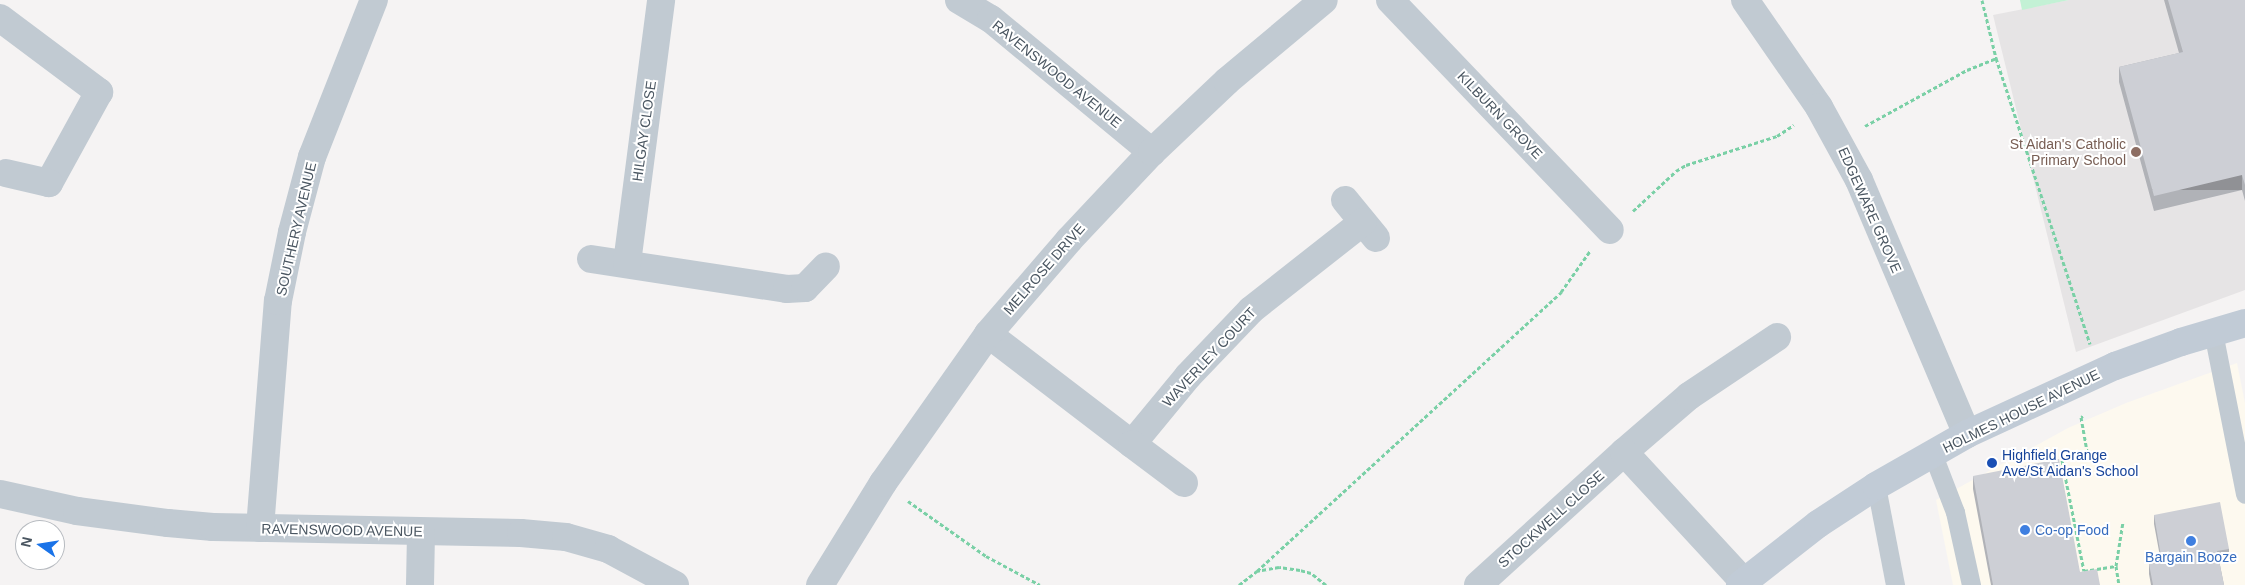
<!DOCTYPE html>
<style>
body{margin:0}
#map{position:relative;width:2245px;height:585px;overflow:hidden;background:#f5f3f3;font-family:Helvetica,sans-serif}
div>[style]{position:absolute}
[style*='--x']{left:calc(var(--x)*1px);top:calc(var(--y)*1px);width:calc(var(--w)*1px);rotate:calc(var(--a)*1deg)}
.commercial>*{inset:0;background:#fdf9ef}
.education>*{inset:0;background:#e6e4e5}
.green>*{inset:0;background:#c3f1d5}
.path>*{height:3px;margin-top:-1.5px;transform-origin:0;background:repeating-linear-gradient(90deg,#7ad0a6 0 4px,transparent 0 6.5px)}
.service>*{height:19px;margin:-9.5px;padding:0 9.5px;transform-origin:9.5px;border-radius:9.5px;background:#c1cad2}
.minor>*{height:28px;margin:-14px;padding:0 14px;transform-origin:14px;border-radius:14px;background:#c1cad2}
.secondary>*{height:28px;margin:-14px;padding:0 14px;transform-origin:14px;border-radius:14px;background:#c1cbd6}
.wall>*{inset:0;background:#b0b2b7}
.shaded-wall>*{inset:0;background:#909195;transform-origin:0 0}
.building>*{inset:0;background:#cdcfd5}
.dots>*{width:14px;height:14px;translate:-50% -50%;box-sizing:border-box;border:2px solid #fff;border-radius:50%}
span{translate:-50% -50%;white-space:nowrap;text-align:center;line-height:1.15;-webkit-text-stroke:4px #fff;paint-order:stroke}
.street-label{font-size:14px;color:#4a5661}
.education-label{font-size:14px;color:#785e54}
.right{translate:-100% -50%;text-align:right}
.transit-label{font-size:14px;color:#164399}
.left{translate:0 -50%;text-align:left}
.shop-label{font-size:14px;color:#366cbe}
.north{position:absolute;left:15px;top:520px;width:50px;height:50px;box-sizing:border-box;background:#fff;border:1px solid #b7bbc0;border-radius:50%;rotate:283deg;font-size:14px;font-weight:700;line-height:20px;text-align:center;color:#4a5661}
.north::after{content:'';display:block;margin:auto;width:18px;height:22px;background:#1a73e8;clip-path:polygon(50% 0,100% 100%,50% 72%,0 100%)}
</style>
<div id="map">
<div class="commercial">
<div style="clip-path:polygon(2237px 363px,2245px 403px,2245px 585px,1953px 585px,1936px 500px,2068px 428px,2126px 403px)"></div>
</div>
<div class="education">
<div style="clip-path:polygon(2069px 0,2245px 0,2245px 290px,2076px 352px,1993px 15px)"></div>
</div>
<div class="green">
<div style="clip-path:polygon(2020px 0,2069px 0,2022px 10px)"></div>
</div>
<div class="path">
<div style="--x:1982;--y:0;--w:60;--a:76.4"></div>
<div style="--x:1996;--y:58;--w:301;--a:71.8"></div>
<div style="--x:1865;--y:126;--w:116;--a:-28.8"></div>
<div style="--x:1967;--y:70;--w:31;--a:-22"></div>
<div style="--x:1633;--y:211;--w:59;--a:-42.9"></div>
<div style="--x:1676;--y:171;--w:12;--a:-31"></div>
<div style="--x:1686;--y:165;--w:96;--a:-17.7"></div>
<div style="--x:1777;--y:136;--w:20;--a:-33"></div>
<div style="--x:2083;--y:416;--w:2;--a:153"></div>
<div style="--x:2081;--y:417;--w:39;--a:80"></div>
<div style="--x:2088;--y:455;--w:26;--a:169"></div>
<div style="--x:2062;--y:460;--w:113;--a:78.8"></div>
<div style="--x:2084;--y:571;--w:32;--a:-9"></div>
<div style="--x:2116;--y:566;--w:19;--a:81"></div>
<div style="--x:908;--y:501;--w:95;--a:35.2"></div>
<div style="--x:986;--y:556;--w:61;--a:28.2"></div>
<div style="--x:2116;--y:566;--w:45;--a:-81"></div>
<div style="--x:1239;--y:585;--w:23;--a:-38"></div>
<div style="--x:1326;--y:585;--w:19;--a:-141"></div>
<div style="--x:1311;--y:573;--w:11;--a:-165"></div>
<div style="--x:1300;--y:570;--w:21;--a:-172"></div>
<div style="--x:1279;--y:567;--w:22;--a:170"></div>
<div style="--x:1257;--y:571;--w:413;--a:-42.5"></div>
<div style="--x:1561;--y:292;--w:50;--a:-54.7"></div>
</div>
<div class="service">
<div style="--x:2213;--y:332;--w:165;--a:78.8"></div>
<div style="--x:1933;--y:455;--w:61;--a:68.9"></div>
<div style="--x:1955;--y:512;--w:75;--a:77.6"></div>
<div style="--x:1876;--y:486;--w:101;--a:79.1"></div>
</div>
<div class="minor">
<div style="--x:959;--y:0;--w:37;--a:31"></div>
<div style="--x:991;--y:19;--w:209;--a:39.6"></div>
<div style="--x:1390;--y:0;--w:318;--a:46.3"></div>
<div style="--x:1745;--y:0;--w:130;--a:55.3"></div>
<div style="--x:1819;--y:107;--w:83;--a:61.3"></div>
<div style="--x:1859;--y:180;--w:276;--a:67"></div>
<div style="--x:0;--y:18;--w:124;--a:36.8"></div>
<div style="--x:99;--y:92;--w:104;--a:118.8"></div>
<div style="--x:49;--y:183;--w:44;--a:-166.9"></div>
<div style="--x:1345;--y:200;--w:49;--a:50.8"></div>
<div style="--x:591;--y:259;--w:198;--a:8.7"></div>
<div style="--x:787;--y:289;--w:18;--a:-3"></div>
<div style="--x:805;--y:288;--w:30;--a:-46"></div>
<div style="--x:627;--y:263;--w:265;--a:-82.6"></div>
<div style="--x:988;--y:334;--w:181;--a:37.4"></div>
<div style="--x:1132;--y:444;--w:88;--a:-50.5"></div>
<div style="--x:1188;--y:376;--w:91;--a:-46.3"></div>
<div style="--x:1251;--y:310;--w:142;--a:-38.2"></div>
<div style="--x:1132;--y:444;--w:65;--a:36.9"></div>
<div style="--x:1624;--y:452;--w:86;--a:-40.7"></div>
<div style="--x:1689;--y:396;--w:106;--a:-33.8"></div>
<div style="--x:0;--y:494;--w:79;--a:12.4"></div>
<div style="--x:77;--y:511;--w:92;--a:7.5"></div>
<div style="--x:168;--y:523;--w:45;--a:5.1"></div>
<div style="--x:213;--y:527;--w:308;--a:1.1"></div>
<div style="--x:521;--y:533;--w:45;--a:5.1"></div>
<div style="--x:566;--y:537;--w:44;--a:15.9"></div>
<div style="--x:608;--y:549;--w:76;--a:28.2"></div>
<div style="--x:260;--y:528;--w:228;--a:-85.5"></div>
<div style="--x:278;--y:301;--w:70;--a:-78.5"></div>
<div style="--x:292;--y:232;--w:78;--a:-75.1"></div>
<div style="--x:312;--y:157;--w:169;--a:-68.5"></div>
<div style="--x:420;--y:585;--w:53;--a:-88.9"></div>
<div style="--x:820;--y:585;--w:120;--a:-58.3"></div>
<div style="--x:883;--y:483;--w:182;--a:-54.8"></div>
<div style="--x:988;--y:334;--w:124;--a:-49.2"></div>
<div style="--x:1069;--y:240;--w:121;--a:-46.7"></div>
<div style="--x:1152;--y:152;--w:103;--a:-43.4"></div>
<div style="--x:1227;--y:81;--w:126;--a:-39.9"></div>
<div style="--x:1478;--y:585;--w:197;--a:-42.3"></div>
<div style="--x:1624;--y:452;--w:177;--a:47.3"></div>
</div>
<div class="secondary">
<div style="--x:1740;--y:585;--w:99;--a:-38"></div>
<div style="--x:1818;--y:524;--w:69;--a:-33.2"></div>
<div style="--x:1876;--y:486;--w:105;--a:-29.7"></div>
<div style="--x:1967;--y:434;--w:163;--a:-24.7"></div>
<div style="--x:2115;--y:366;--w:70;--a:-20"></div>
<div style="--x:2181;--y:342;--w:67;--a:-16.5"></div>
</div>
<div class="wall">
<div style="clip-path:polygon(2164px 0,2245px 0,2245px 201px,2242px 190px,2154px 211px,2119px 82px,2119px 67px,2179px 53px)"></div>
<div style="clip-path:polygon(1973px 476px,2080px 572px,2100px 585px,1991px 585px,1973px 489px)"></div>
<div style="clip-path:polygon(2154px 515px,2229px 549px,2229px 558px,2219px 560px,2224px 585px,2151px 585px,2149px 574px,2149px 564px,2161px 562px,2154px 524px)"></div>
</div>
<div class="shaded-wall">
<div style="left:2242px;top:175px;width:15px;height:90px;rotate:90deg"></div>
</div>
<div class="building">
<div style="clip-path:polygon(2168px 0,2245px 0,2245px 185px,2242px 175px,2154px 196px,2119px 67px,2183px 52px)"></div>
<div style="clip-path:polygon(2059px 459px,2080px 572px,2097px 569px,2100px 585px,1993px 585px,1973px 476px)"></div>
<div style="clip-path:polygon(2220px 502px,2229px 549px,2217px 551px,2224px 585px,2153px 585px,2149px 564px,2162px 562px,2154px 515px)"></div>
</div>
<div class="dots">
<div style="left:2136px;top:152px;background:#8d6e63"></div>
<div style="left:1992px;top:463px;background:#1a4fb4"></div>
<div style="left:2025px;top:530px;background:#3f7fe0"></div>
<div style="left:2191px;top:541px;background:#3f7fe0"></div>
</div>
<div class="street-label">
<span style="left:1057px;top:74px;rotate:39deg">RAVENSWOOD AVENUE</span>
<span style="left:1500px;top:115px;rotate:46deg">KILBURN GROVE</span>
<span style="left:644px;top:131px;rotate:-82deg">HILGAY CLOSE</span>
<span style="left:1870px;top:210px;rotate:66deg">EDGEWARE GROVE</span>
<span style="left:296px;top:229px;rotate:-77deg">SOUTHERY AVENUE</span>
<span style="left:1044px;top:269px;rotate:-49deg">MELROSE DRIVE</span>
<span style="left:1209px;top:357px;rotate:-47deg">WAVERLEY COURT</span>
<span style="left:2021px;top:411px;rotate:-26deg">HOLMES HOUSE AVENUE</span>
<span style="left:1551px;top:519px;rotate:-42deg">STOCKWELL CLOSE</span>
<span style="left:342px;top:530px;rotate:1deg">RAVENSWOOD AVENUE</span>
</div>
<div class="education-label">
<span class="right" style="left:2126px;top:152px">St Aidan's Catholic<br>Primary School</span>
</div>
<div class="transit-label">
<span class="left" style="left:2002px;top:463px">Highfield Grange<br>Ave/St Aidan's School</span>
</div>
<div class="shop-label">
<span class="left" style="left:2035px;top:530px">Co-op Food</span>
<span style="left:2191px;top:557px">Bargain Booze</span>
</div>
<div class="north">N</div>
</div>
